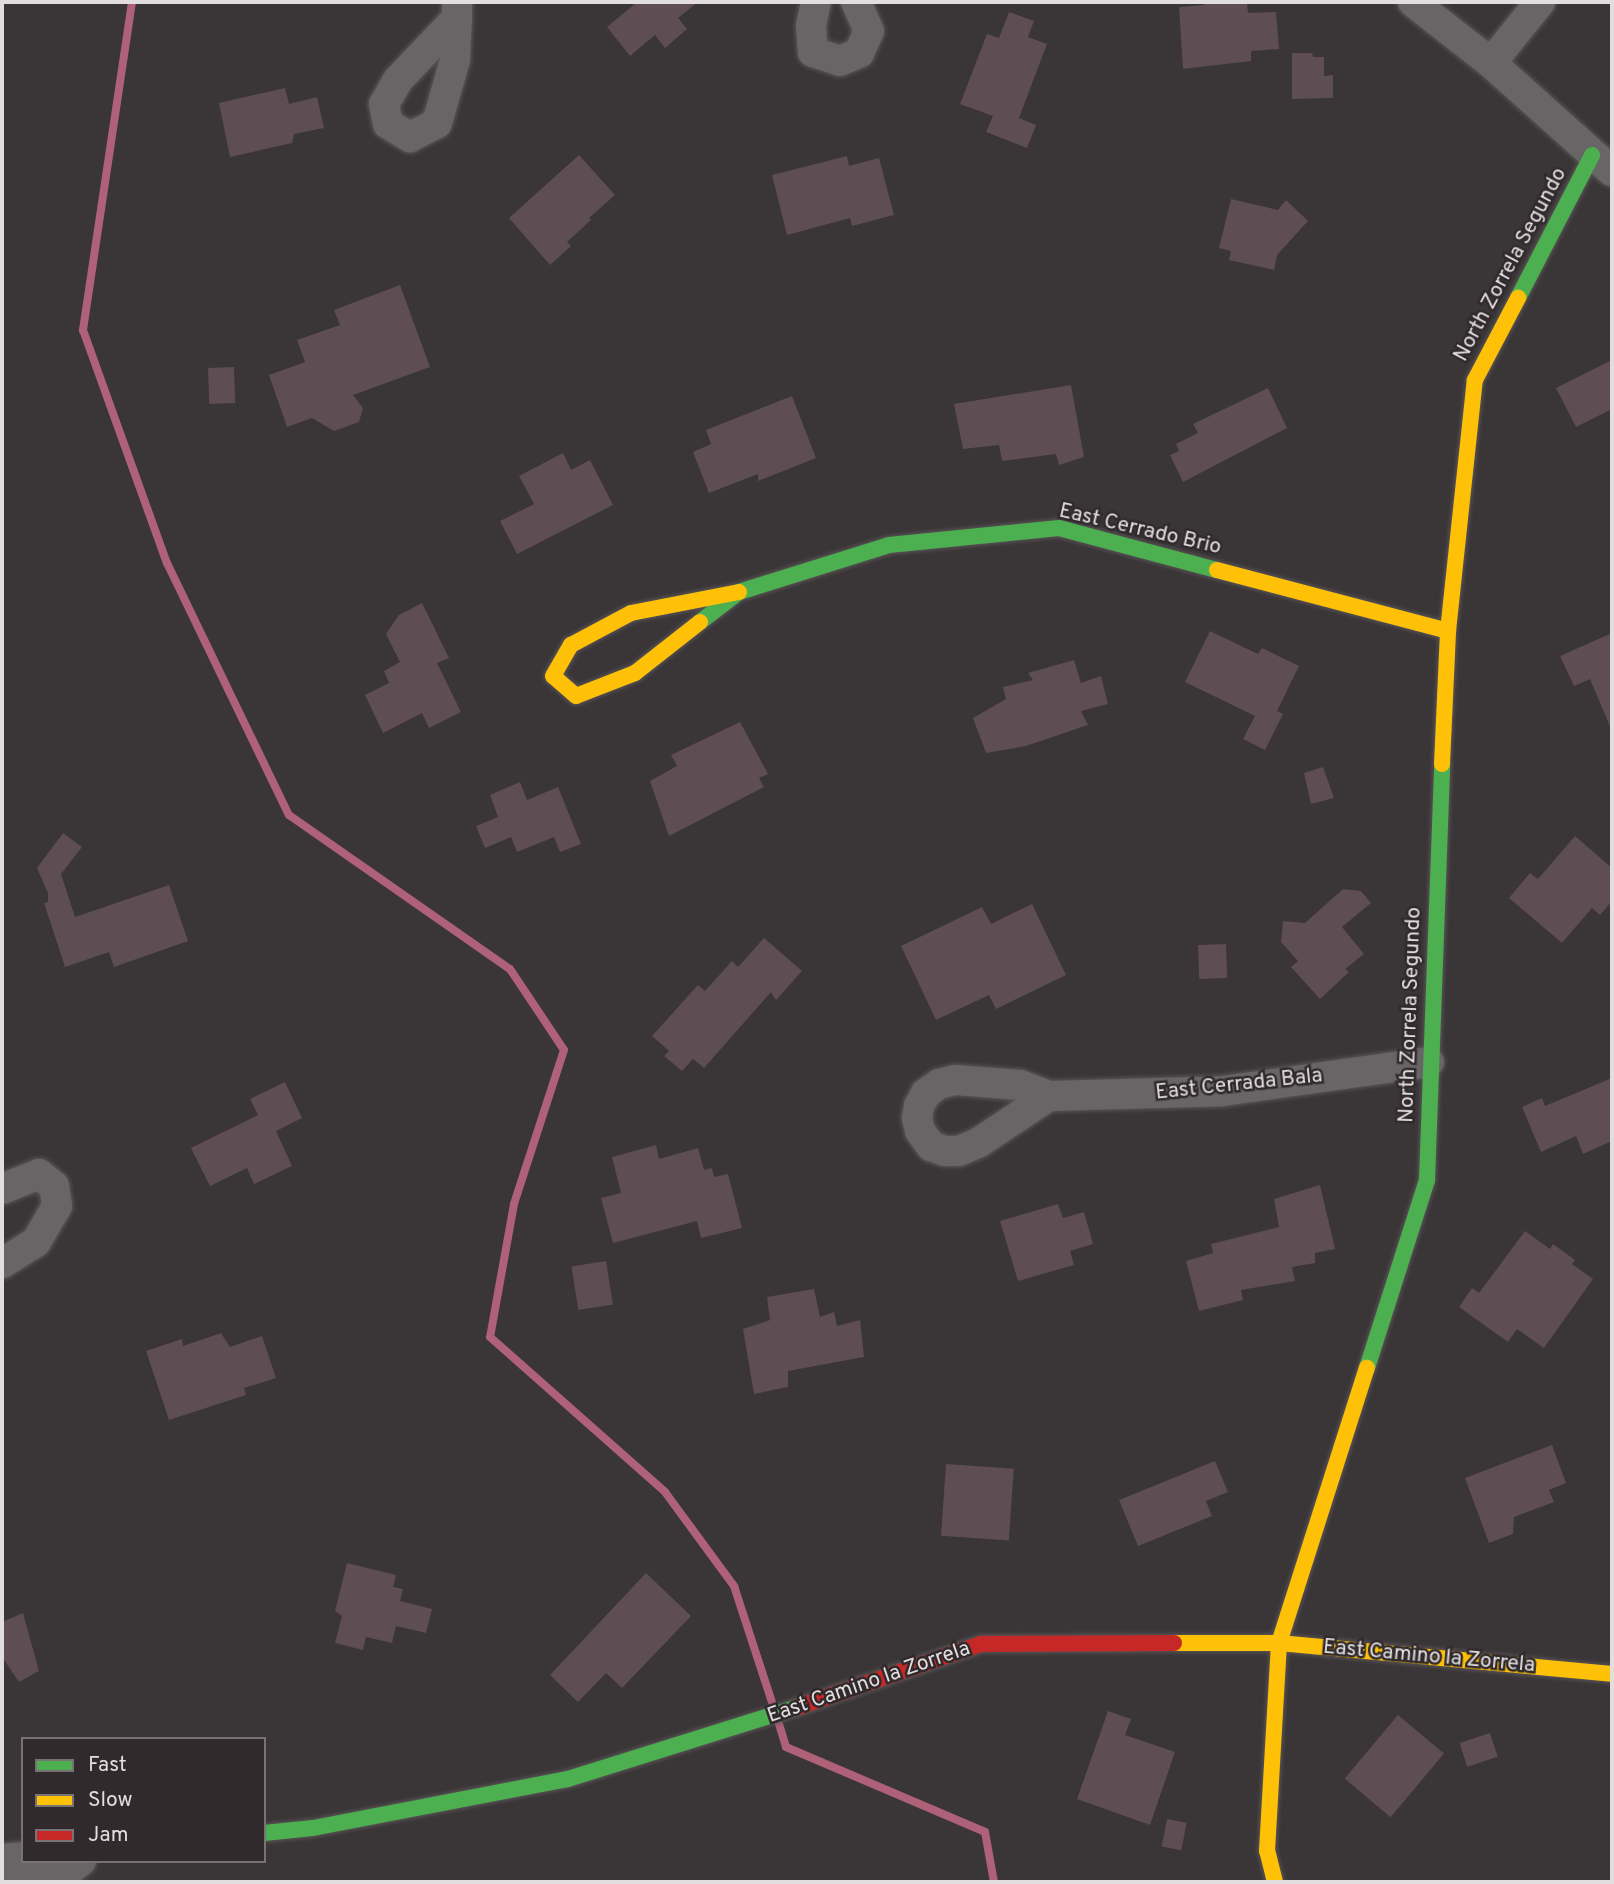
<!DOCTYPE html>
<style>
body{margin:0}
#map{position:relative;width:1614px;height:1884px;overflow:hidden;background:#3a3537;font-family:Overpass,sans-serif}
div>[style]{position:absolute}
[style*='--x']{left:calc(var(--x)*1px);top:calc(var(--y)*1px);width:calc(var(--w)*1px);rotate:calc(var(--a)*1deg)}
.stream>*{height:8px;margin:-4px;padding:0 4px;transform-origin:4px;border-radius:4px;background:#ae6179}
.building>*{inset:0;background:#5e4d52;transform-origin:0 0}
.roads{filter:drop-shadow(0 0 2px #585455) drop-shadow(0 0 2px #585455)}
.street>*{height:30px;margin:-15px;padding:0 15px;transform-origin:15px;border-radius:15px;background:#686566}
.fast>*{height:16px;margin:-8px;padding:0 8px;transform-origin:8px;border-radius:8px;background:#4caf50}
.slow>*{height:16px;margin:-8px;padding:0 8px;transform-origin:8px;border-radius:8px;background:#ffc107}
.jam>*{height:16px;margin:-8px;padding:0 8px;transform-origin:8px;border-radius:8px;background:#c62828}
span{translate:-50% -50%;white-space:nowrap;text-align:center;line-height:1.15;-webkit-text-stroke:5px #312a2c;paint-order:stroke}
.street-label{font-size:21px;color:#e2dedf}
.frame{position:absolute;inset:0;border:4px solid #e2dedf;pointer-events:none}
.legend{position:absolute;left:21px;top:1737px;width:245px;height:126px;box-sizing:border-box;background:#312a2c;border:2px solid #787274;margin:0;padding:9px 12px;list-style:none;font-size:21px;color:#e2dedf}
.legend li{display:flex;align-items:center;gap:14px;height:35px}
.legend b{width:35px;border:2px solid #787274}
</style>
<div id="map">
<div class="stream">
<div style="--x:132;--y:2;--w:332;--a:98.5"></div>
<div style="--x:83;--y:330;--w:248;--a:70.2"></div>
<div style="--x:167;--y:563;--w:280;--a:64.2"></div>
<div style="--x:289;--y:815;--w:269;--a:34.9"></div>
<div style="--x:510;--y:969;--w:97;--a:56.3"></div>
<div style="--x:564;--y:1050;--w:162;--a:108"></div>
<div style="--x:514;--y:1204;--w:135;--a:100.2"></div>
<div style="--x:490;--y:1337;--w:234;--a:41.5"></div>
<div style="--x:665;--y:1492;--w:117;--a:53.7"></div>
<div style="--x:734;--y:1586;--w:125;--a:71.9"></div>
<div style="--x:779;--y:1724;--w:24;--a:73"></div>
<div style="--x:786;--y:1747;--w:216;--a:23.1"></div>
<div style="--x:985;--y:1832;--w:51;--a:79.8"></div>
</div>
<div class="building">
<div style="clip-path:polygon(637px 2px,698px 2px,678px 18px,687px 29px,665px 48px,655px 35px,630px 56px,607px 27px)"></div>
<div style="clip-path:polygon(1203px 2px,1247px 2px,1248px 13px,1276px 12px,1279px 49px,1251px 51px,1251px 61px,1183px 69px,1179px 7px,1204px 5px)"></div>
<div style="clip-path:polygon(1009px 12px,1034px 21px,1028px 37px,1047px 44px,1019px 118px,1036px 125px,1027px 148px,986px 132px,993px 116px,960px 104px,987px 34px,999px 38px)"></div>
<div style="clip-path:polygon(1292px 53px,1312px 53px,1313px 57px,1324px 57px,1324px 76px,1333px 75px,1333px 98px,1292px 99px)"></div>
<div style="clip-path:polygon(285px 88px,289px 104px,317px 97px,324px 128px,294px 134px,292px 143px,230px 157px,219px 103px)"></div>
<div style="clip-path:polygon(579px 155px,615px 195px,589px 218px,591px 220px,567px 242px,571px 246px,550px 265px,509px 218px)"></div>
<div style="clip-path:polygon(847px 156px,849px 166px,879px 158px,894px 215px,852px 226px,850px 218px,787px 235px,772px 175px)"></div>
<div style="clip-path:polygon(1231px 199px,1278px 210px,1286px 200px,1308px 221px,1277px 255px,1274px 270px,1229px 260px,1231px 251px,1219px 248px)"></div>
<div style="clip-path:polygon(400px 285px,430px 367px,353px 395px,363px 408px,359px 422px,334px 431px,312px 418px,287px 427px,269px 375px,305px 362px,297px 340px,340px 325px,334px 310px)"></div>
<div style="clip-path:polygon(1612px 360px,1612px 409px,1576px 427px,1556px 388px)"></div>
<div style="left:234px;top:367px;width:36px;height:26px;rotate:88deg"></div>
<div style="clip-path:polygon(1071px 385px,1084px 457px,1059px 465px,1056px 454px,1002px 461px,999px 445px,963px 449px,954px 404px)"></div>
<div style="clip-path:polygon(1268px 388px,1287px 428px,1183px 482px,1170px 455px,1179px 451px,1176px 444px,1198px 433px,1193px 424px)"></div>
<div style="clip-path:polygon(792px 396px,816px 458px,758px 481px,758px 474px,709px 493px,693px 452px,711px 444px,706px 430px)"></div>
<div style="clip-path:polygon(563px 453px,571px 470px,590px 460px,613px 505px,517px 554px,500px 521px,534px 504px,519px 476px)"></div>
<div style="clip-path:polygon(422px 603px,449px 658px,437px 663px,461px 712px,429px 728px,422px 713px,383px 733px,365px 695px,389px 683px,384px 671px,400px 662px,386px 634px,399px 615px)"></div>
<div style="clip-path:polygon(1210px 631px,1258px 654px,1262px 648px,1299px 666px,1277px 711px,1283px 714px,1265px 750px,1243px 739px,1255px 716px,1185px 682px)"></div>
<div style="clip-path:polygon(1612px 633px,1612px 731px,1590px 679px,1574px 686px,1560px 656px)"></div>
<div style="clip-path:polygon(1074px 660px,1081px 683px,1101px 676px,1108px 704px,1081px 711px,1088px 725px,1026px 746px,986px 753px,973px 718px,1006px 699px,1003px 687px,1033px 680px,1028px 673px)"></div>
<div style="clip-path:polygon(740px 722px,768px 774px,759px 778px,764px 787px,669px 836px,650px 781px,677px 766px,671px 755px)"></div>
<div style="clip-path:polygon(1323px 767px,1334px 798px,1311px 804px,1304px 773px)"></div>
<div style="clip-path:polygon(520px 782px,527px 800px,558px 787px,581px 844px,560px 852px,554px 837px,517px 852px,511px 837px,485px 848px,476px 826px,498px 817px,490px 795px)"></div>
<div style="clip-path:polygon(63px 833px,82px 847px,61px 874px,75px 917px,169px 885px,188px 941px,114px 967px,109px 952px,65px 967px,44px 903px,48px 902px,48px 893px,37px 868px)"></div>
<div style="clip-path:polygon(1575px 836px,1612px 868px,1612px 901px,1600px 915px,1592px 908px,1562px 943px,1509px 898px,1530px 873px,1538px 879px)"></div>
<div style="clip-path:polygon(1343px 889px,1361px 891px,1371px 903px,1342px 927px,1364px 954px,1345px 969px,1349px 972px,1320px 999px,1291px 967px,1298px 961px,1281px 942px,1283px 921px,1305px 923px)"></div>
<div style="clip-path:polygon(1032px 904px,1066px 975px,996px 1009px,989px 995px,936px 1020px,901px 946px,982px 907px,991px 924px)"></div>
<div style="clip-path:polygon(764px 938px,802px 971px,776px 1000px,771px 992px,704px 1068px,693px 1059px,682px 1071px,664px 1056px,669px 1051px,652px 1036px,698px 985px,705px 991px,732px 961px,738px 967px)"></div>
<div style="left:1226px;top:944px;width:34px;height:28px;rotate:88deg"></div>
<div style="clip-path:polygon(1612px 1078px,1612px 1141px,1583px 1154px,1576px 1136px,1541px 1152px,1522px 1107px,1542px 1098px,1545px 1106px)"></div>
<div style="clip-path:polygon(285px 1082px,302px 1118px,276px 1131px,292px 1166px,254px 1184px,247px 1168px,210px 1186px,191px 1148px,258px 1115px,250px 1099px)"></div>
<div style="clip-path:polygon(656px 1145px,659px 1159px,698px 1148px,704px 1170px,712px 1168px,714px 1177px,728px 1174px,742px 1228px,701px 1238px,697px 1221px,613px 1243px,601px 1198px,621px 1193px,612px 1157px)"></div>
<div style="clip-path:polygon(1320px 1185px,1335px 1249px,1315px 1253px,1315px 1263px,1292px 1267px,1295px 1281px,1241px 1290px,1243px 1300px,1199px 1311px,1186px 1261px,1213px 1253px,1211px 1244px,1279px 1227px,1274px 1199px)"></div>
<div style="clip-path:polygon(1058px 1204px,1063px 1218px,1084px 1212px,1093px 1244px,1070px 1251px,1074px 1265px,1018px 1281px,1000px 1221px)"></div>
<div style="clip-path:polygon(1525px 1231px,1550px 1249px,1553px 1244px,1575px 1260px,1572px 1264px,1593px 1279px,1544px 1348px,1517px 1329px,1508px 1342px,1459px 1307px,1472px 1288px,1479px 1293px)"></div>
<div style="left:606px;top:1261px;width:44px;height:35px;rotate:81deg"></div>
<div style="clip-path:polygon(814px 1289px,820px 1317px,834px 1312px,837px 1326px,860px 1320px,864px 1357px,788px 1371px,788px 1387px,754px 1394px,743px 1329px,770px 1320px,767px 1297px)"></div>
<div style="clip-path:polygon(221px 1333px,230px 1347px,262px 1336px,276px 1378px,244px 1388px,246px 1395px,169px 1420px,146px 1351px,182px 1339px,183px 1346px)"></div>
<div style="clip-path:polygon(1552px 1445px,1566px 1483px,1549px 1490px,1554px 1502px,1514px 1517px,1513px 1534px,1489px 1543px,1465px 1478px)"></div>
<div style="clip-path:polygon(1215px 1461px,1228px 1492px,1206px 1501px,1212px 1516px,1138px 1546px,1119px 1500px)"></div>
<div style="left:946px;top:1464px;width:68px;height:72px;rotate:4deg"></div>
<div style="clip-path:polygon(347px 1563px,396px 1575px,393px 1587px,403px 1589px,400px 1601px,432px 1609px,426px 1633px,396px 1626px,392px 1643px,366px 1637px,363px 1650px,335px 1643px,342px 1616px,335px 1611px)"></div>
<div style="clip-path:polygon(646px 1573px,691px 1616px,622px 1688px,606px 1673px,578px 1702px,550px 1675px)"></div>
<div style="clip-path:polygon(23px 1613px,39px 1671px,19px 1682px,2px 1657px,2px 1622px)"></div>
<div style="clip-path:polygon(1108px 1711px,1131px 1719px,1125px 1735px,1175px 1752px,1150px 1825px,1077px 1799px)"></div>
<div style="left:1398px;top:1715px;width:60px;height:83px;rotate:40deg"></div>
<div style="left:1490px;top:1733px;width:25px;height:32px;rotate:72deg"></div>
<div style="left:1167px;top:1819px;width:20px;height:28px;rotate:11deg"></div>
</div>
<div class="roads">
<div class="street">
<div style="--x:816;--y:2;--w:25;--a:102"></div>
<div style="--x:811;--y:26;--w:26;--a:86"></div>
<div style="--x:813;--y:52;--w:28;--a:18"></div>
<div style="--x:840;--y:61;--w:21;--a:-23"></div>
<div style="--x:859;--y:53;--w:24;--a:-66"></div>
<div style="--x:869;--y:31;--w:32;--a:-114"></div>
<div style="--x:1413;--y:2;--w:99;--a:38"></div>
<div style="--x:1491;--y:63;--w:162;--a:41.8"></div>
<div style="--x:457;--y:18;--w:86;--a:133.6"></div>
<div style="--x:398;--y:80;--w:28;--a:120"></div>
<div style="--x:384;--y:104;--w:20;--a:79"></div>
<div style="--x:388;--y:124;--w:26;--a:31"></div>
<div style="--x:410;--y:137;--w:30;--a:-27"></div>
<div style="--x:437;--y:123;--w:66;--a:-74.1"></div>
<div style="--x:455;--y:60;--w:42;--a:-87.3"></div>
<div style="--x:457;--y:18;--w:16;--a:-90"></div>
<div style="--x:1491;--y:63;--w:78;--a:-51.2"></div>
<div style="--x:1049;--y:1096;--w:31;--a:-159"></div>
<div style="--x:1020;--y:1085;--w:65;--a:-175.6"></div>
<div style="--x:955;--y:1080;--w:16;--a:166"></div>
<div style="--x:939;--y:1084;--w:16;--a:145"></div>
<div style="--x:926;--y:1093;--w:15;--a:118"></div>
<div style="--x:919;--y:1106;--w:12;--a:99"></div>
<div style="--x:917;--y:1118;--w:13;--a:77"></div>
<div style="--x:920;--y:1131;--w:19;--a:54"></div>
<div style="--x:931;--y:1146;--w:15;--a:20"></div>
<div style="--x:945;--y:1151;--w:14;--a:0"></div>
<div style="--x:959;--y:1151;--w:21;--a:-23"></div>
<div style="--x:978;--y:1143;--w:85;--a:-33.5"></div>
<div style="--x:1049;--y:1096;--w:174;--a:-1.6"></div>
<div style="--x:1223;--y:1091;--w:208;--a:-8"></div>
<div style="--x:2;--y:1189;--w:40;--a:-22"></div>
<div style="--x:39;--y:1174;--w:19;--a:39"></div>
<div style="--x:54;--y:1186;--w:20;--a:81"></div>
<div style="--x:57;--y:1206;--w:42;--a:120.3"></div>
<div style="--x:36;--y:1242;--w:40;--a:148"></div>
<div style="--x:2;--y:1859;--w:21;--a:-5"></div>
<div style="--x:14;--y:1882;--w:61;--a:-14.3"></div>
<div style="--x:73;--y:1867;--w:10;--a:-37"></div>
</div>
<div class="fast">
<div style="--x:1518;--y:298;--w:161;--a:-62.6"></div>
<div style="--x:700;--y:622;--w:49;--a:-37.6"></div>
<div style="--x:739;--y:592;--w:157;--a:-17.4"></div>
<div style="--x:889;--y:545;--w:171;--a:-5.7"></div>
<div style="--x:1059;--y:528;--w:163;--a:14.9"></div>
<div style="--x:1367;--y:1368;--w:197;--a:-72.3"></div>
<div style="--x:1427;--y:1180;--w:416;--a:-87.9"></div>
<div style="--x:264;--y:1833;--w:49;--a:-5.8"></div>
<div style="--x:313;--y:1828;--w:260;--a:-10.9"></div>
<div style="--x:568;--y:1779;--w:241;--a:-17.4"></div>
</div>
<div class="slow">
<div style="--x:1217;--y:570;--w:239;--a:14.8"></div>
<div style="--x:700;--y:622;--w:83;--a:141.9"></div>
<div style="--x:635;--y:673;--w:63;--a:158.7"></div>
<div style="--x:576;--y:696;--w:30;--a:-139"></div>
<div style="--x:553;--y:676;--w:36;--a:-60"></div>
<div style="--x:571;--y:645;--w:68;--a:-28.1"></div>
<div style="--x:631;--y:613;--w:110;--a:-11"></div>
<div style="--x:1442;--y:764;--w:133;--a:-87.4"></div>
<div style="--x:1448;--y:631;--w:252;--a:-83.9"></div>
<div style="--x:1475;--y:380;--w:93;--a:-62.3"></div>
<div style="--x:1174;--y:1643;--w:105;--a:0"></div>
<div style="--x:1279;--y:1643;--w:334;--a:5.3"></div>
<div style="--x:1275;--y:1882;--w:32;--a:-104"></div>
<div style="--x:1267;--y:1851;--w:208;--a:-86.7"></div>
<div style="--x:1279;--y:1643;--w:289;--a:-72.3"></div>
</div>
<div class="jam">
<div style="--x:798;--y:1707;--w:194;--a:-19"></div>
<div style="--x:981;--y:1644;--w:193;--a:-0.3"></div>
</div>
</div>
<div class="street-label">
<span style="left:1511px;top:265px;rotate:-62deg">North Zorrela Segundo</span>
<span style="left:1140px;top:530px;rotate:13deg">East Cerrado Brio</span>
<span style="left:1411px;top:1015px;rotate:-88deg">North Zorrela Segundo</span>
<span style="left:1239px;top:1085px;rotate:-6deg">East Cerrada Bala</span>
<span style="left:1429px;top:1657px;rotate:5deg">East Camino la Zorrela</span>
<span style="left:869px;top:1683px;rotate:-19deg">East Camino la Zorrela</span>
</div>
<div class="frame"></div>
<ul class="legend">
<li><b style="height:9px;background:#4caf50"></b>Fast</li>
<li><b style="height:9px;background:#ffc107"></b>Slow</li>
<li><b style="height:9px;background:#c62828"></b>Jam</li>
</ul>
</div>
